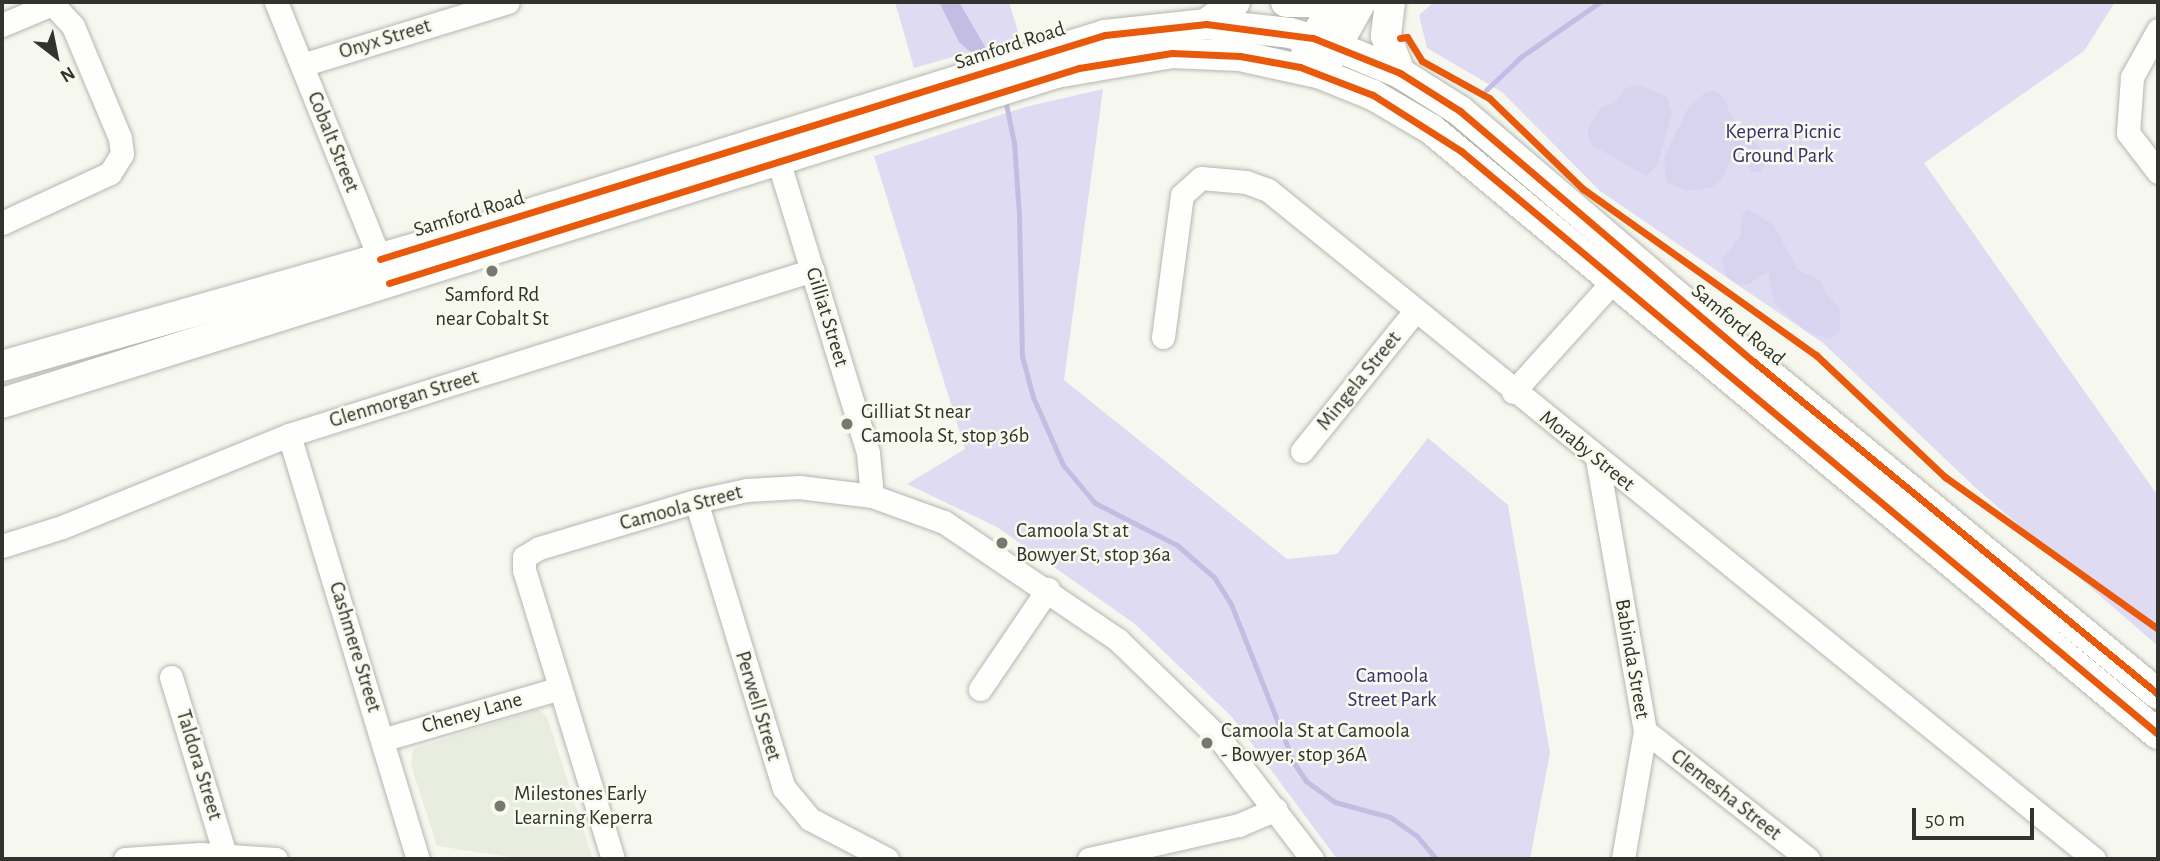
<!DOCTYPE html>
<style>
body{margin:0}
#map{position:relative;width:2160px;height:861px;overflow:hidden;background:#f6f8f0;font-family:"Alegreya Sans",sans-serif}
div>[style]{position:absolute}
[style*='--x']{left:calc(var(--x)*1px);top:calc(var(--y)*1px);width:calc(var(--w)*1px);rotate:calc(var(--a)*1deg)}
.built>*{inset:0;background:#e8eddf}
.green>*{inset:0;background:#dedbf2}
.forest>*{inset:0;background:#d8d4f0}
.water>*{inset:0;background:#c4bde3}
.stream>*{height:5px;margin:-2.5px;padding:0 2.5px;transform-origin:2.5px;border-radius:2.5px;background:#c4bde3}
.roads{filter:drop-shadow(0 0 2px #b5b6b0) drop-shadow(0 0 2px #b5b6b0)}
.minor>*{height:23px;margin:-11.5px;padding:0 11.5px;transform-origin:11.5px;border-radius:11.5px;background:#fefefd}
.major>*{height:30px;margin:-15px;padding:0 15px;transform-origin:15px;border-radius:15px;background:#fefefd}
.cycleway>*{height:7px;margin:-3.5px;padding:0 3.5px;transform-origin:3.5px;border-radius:3.5px;background:#e8590c}
.dots>*{width:19px;height:19px;translate:-50% -50%;box-sizing:border-box;border:4px solid #f7fbed;border-radius:50%}
span{translate:-50% -50%;white-space:nowrap;text-align:center;line-height:1.15;-webkit-text-stroke:5px #f7fbed;paint-order:stroke}
.street-label{font-size:21px;color:#32332e}
.park-label{font-size:21px;color:#3e2c6f}
.poi-label{font-size:21px;color:#32332e}
.left{translate:0 -50%;text-align:left}
.frame{position:absolute;inset:0;border:4px solid #32332e;pointer-events:none}
.north{position:absolute;left:21px;top:21px;width:70px;height:70px;-webkit-text-stroke:5px #f7fbed;paint-order:stroke;rotate:148deg;font-size:19px;font-weight:700;line-height:28px;text-align:center;color:#32332e}
.north::after{content:'';display:block;margin:auto;width:24px;height:32px;background:#32332e;clip-path:polygon(50% 0,100% 100%,50% 72%,0 100%)}
.scale{position:absolute;left:1912px;top:808px;width:122px;height:32px;box-sizing:border-box;border:4px solid #32332e;border-top:0;padding-left:9px;font-size:21px;line-height:24px;white-space:nowrap;color:#32332e;-webkit-text-stroke:5px #f7fbed;paint-order:stroke}
</style>
<div id="map">
<div class="built">
<div style="clip-path:polygon(538px 709px,547px 717px,593px 859px,523px 859px,437px 846px,411px 765px,413px 749px)"></div>
</div>
<div class="green">
<div style="clip-path:polygon(895px 2px,1009px 2px,1020px 38px,914px 68px)"></div>
<div style="clip-path:polygon(1434px 2px,2115px 2px,2084px 51px,1924px 163px,2158px 496px,2158px 646px,1977px 489px,1823px 343px,1600px 191px,1502px 92px,1427px 48px,1419px 15px)"></div>
<div style="clip-path:polygon(1103px 89px,1064px 380px,1287px 559px,1337px 554px,1428px 438px,1508px 505px,1550px 753px,1530px 859px,1337px 859px,1232px 717px,1135px 624px,997px 527px,907px 484px,965px 449px,874px 156px,1025px 107px)"></div>
</div>
<div class="forest">
<div style="clip-path:polygon(1639px 85px,1667px 97px,1672px 113px,1657px 166px,1646px 176px,1592px 145px,1587px 130px,1601px 107px,1614px 103px,1626px 88px)"></div>
<div style="clip-path:polygon(1707px 91px,1717px 91px,1726px 101px,1730px 115px,1762px 150px,1764px 167px,1759px 173px,1752px 172px,1739px 154px,1733px 154px,1722px 179px,1711px 188px,1687px 191px,1666px 182px,1664px 158px,1688px 108px)"></div>
<div style="clip-path:polygon(1748px 209px,1774px 225px,1797px 269px,1822px 282px,1824px 291px,1840px 309px,1840px 331px,1831px 339px,1807px 332px,1775px 304px,1768px 271px,1749px 284px,1738px 285px,1727px 277px,1722px 259px,1740px 237px,1742px 215px)"></div>
</div>
<div class="water">
<div style="clip-path:polygon(939px 2px,959px 2px,987px 50px,974px 55px,959px 42px)"></div>
</div>
<div class="stream">
<div style="--x:1486;--y:90;--w:50;--a:-43.4"></div>
<div style="--x:1522;--y:56;--w:95;--a:-34.7"></div>
<div style="--x:1005;--y:99;--w:45;--a:78.4"></div>
<div style="--x:1014;--y:143;--w:72;--a:86"></div>
<div style="--x:1019;--y:215;--w:141;--a:88.8"></div>
<div style="--x:1022;--y:356;--w:42;--a:75"></div>
<div style="--x:1033;--y:397;--w:74;--a:66.2"></div>
<div style="--x:1063;--y:465;--w:50;--a:49.9"></div>
<div style="--x:1095;--y:503;--w:92;--a:27.1"></div>
<div style="--x:1177;--y:545;--w:49;--a:40.9"></div>
<div style="--x:1214;--y:577;--w:32;--a:58"></div>
<div style="--x:1231;--y:604;--w:171;--a:68.4"></div>
<div style="--x:1294;--y:763;--w:22;--a:56"></div>
<div style="--x:1306;--y:781;--w:36;--a:36"></div>
<div style="--x:1335;--y:802;--w:57;--a:15.3"></div>
<div style="--x:1390;--y:817;--w:33;--a:35"></div>
<div style="--x:1417;--y:836;--w:30;--a:50"></div>
</div>
<div class="roads">
<div class="minor">
<div style="--x:276;--y:2;--w:293;--a:68"></div>
<div style="--x:2;--y:25;--w:54;--a:-22.8"></div>
<div style="--x:2158;--y:30;--w:54;--a:119"></div>
<div style="--x:2132;--y:77;--w:56;--a:94.1"></div>
<div style="--x:2128;--y:133;--w:49;--a:52.4"></div>
<div style="--x:302;--y:65;--w:215;--a:-17"></div>
<div style="--x:774;--y:147;--w:320;--a:72.9"></div>
<div style="--x:868;--y:453;--w:43;--a:84.7"></div>
<div style="--x:2;--y:223;--w:119;--a:-24.8"></div>
<div style="--x:110;--y:173;--w:22;--a:-58"></div>
<div style="--x:122;--y:154;--w:16;--a:-97"></div>
<div style="--x:120;--y:138;--w:121;--a:-112.8"></div>
<div style="--x:73;--y:26;--w:33;--a:-133"></div>
<div style="--x:1163;--y:337;--w:143;--a:-82.4"></div>
<div style="--x:1182;--y:195;--w:25;--a:-42"></div>
<div style="--x:1201;--y:178;--w:45;--a:5.1"></div>
<div style="--x:1246;--y:182;--w:23;--a:20"></div>
<div style="--x:1268;--y:190;--w:1063;--a:39"></div>
<div style="--x:1513;--y:392;--w:166;--a:-47.9"></div>
<div style="--x:289;--y:435;--w:443;--a:73.1"></div>
<div style="--x:1302;--y:451;--w:180;--a:-51.1"></div>
<div style="--x:1597;--y:459;--w:276;--a:80"></div>
<div style="--x:1645;--y:731;--w:130;--a:99.8"></div>
<div style="--x:696;--y:501;--w:300;--a:73"></div>
<div style="--x:784;--y:788;--w:40;--a:50"></div>
<div style="--x:810;--y:819;--w:87;--a:27.5"></div>
<div style="--x:2;--y:546;--w:63;--a:-17.6"></div>
<div style="--x:62;--y:527;--w:245;--a:-22.1"></div>
<div style="--x:289;--y:435;--w:549;--a:-17.48"></div>
<div style="--x:171;--y:677;--w:186;--a:73.1"></div>
<div style="--x:980;--y:689;--w:121;--a:-55.8"></div>
<div style="--x:1645;--y:731;--w:207;--a:38.1"></div>
<div style="--x:385;--y:739;--w:182;--a:-16.2"></div>
<div style="--x:125;--y:859;--w:75;--a:-3.8"></div>
<div style="--x:200;--y:854;--w:76;--a:3.8"></div>
<div style="--x:613;--y:859;--w:302;--a:-107.1"></div>
<div style="--x:524;--y:570;--w:13;--a:-90"></div>
<div style="--x:524;--y:557;--w:17;--a:-31"></div>
<div style="--x:539;--y:548;--w:164;--a:-16.7"></div>
<div style="--x:696;--y:501;--w:52;--a:-12.2"></div>
<div style="--x:747;--y:490;--w:52;--a:-3.3"></div>
<div style="--x:799;--y:487;--w:74;--a:7"></div>
<div style="--x:872;--y:496;--w:77;--a:19.9"></div>
<div style="--x:944;--y:522;--w:210;--a:34.1"></div>
<div style="--x:1118;--y:640;--w:142;--a:44.1"></div>
<div style="--x:1220;--y:739;--w:151;--a:52.5"></div>
<div style="--x:1089;--y:859;--w:154;--a:-12.8"></div>
<div style="--x:1239;--y:825;--w:40;--a:-23.4"></div>
</div>
<div class="major">
<div style="--x:1286;--y:2;--w:38;--a:0"></div>
<div style="--x:1390;--y:2;--w:34;--a:97"></div>
<div style="--x:1386;--y:36;--w:40;--a:69"></div>
<div style="--x:1206;--y:24;--w:36;--a:-37"></div>
<div style="--x:1306;--y:54;--w:60;--a:-60.9"></div>
<div style="--x:1327;--y:62;--w:69;--a:-60.5"></div>
<div style="--x:2;--y:366;--w:450;--a:-15.9"></div>
<div style="--x:435;--y:243;--w:702;--a:-17.25"></div>
<div style="--x:1105;--y:35;--w:102;--a:-6.2"></div>
<div style="--x:1206;--y:24;--w:84;--a:6.1"></div>
<div style="--x:1290;--y:33;--w:47;--a:16.1"></div>
<div style="--x:1335;--y:46;--w:70;--a:22.6"></div>
<div style="--x:1400;--y:73;--w:71;--a:32.3"></div>
<div style="--x:1460;--y:111;--w:385;--a:40.5"></div>
<div style="--x:1753;--y:361;--w:524;--a:39.43"></div>
<div style="--x:2;--y:403;--w:1104;--a:-17.38"></div>
<div style="--x:1056;--y:73;--w:118;--a:-9.8"></div>
<div style="--x:1172;--y:53;--w:68;--a:2.5"></div>
<div style="--x:1240;--y:56;--w:83;--a:12.5"></div>
<div style="--x:1321;--y:74;--w:56;--a:22"></div>
<div style="--x:1373;--y:95;--w:67;--a:30.4"></div>
<div style="--x:1431;--y:129;--w:946;--a:39.77"></div>
</div>
</div>
<div class="cycleway">
<div style="--x:1400;--y:38;--w:7;--a:-8"></div>
<div style="--x:1407;--y:37;--w:28;--a:58"></div>
<div style="--x:1422;--y:61;--w:77;--a:28.9"></div>
<div style="--x:1489;--y:98;--w:131;--a:44.1"></div>
<div style="--x:1583;--y:189;--w:286;--a:35.5"></div>
<div style="--x:1816;--y:355;--w:178;--a:43.4"></div>
<div style="--x:1945;--y:477;--w:262;--a:35.5"></div>
<div style="--x:380;--y:259;--w:759;--a:-17.17"></div>
<div style="--x:1105;--y:35;--w:102;--a:-6.2"></div>
<div style="--x:1206;--y:24;--w:108;--a:7.5"></div>
<div style="--x:1313;--y:38;--w:94;--a:21.9"></div>
<div style="--x:1400;--y:73;--w:71;--a:32.3"></div>
<div style="--x:1460;--y:111;--w:385;--a:40.5"></div>
<div style="--x:1753;--y:361;--w:524;--a:39.43"></div>
<div style="--x:389;--y:283;--w:723;--a:-17.31"></div>
<div style="--x:1079;--y:68;--w:94;--a:-9.2"></div>
<div style="--x:1172;--y:53;--w:68;--a:2.5"></div>
<div style="--x:1240;--y:56;--w:61;--a:10.4"></div>
<div style="--x:1300;--y:67;--w:78;--a:21"></div>
<div style="--x:1373;--y:95;--w:104;--a:32.5"></div>
<div style="--x:1461;--y:151;--w:909;--a:39.91"></div>
</div>
<div class="dots">
<div style="left:492px;top:271px;background:#777872"></div>
<div style="left:847px;top:424px;background:#777872"></div>
<div style="left:1002px;top:543px;background:#777872"></div>
<div style="left:1207px;top:743px;background:#777872"></div>
<div style="left:500px;top:806px;background:#777872"></div>
</div>
<div class="street-label">
<span style="left:385px;top:39px;rotate:-17deg">Onyx Street</span>
<span style="left:1010px;top:46px;rotate:-18deg">Samford Road</span>
<span style="left:333px;top:142px;rotate:68deg">Cobalt Street</span>
<span style="left:469px;top:214px;rotate:-17deg">Samford Road</span>
<span style="left:827px;top:317px;rotate:73deg">Gilliat Street</span>
<span style="left:1738px;top:325px;rotate:40deg">Samford Road</span>
<span style="left:1359px;top:381px;rotate:-51deg">Mingela Street</span>
<span style="left:404px;top:399px;rotate:-17deg">Glenmorgan Street</span>
<span style="left:1587px;top:451px;rotate:39deg">Moraby Street</span>
<span style="left:681px;top:508px;rotate:-15deg">Camoola Street</span>
<span style="left:355px;top:647px;rotate:73deg">Cashmere Street</span>
<span style="left:1632px;top:659px;rotate:80deg">Babinda Street</span>
<span style="left:758px;top:706px;rotate:73deg">Perwell Street</span>
<span style="left:472px;top:713px;rotate:-16deg">Cheney Lane</span>
<span style="left:199px;top:765px;rotate:73deg">Taldora Street</span>
<span style="left:1726px;top:795px;rotate:38deg">Clemesha Street</span>
</div>
<div class="park-label">
<span style="left:1783px;top:144px">Keperra Picnic<br>Ground Park</span>
<span style="left:1392px;top:688px">Camoola<br>Street Park</span>
</div>
<div class="poi-label">
<span style="left:492px;top:307px">Samford Rd<br>near Cobalt St</span>
<span class="left" style="left:861px;top:424px">Gilliat St near<br>Camoola St, stop 36b</span>
<span class="left" style="left:1016px;top:543px">Camoola St at<br>Bowyer St, stop 36a</span>
<span class="left" style="left:1221px;top:743px">Camoola St at Camoola<br>- Bowyer, stop 36A</span>
<span class="left" style="left:514px;top:806px">Milestones Early<br>Learning Keperra</span>
</div>
<div class="frame"></div>
<div class="north">N</div>
<div class="scale">50 m</div>
</div>
